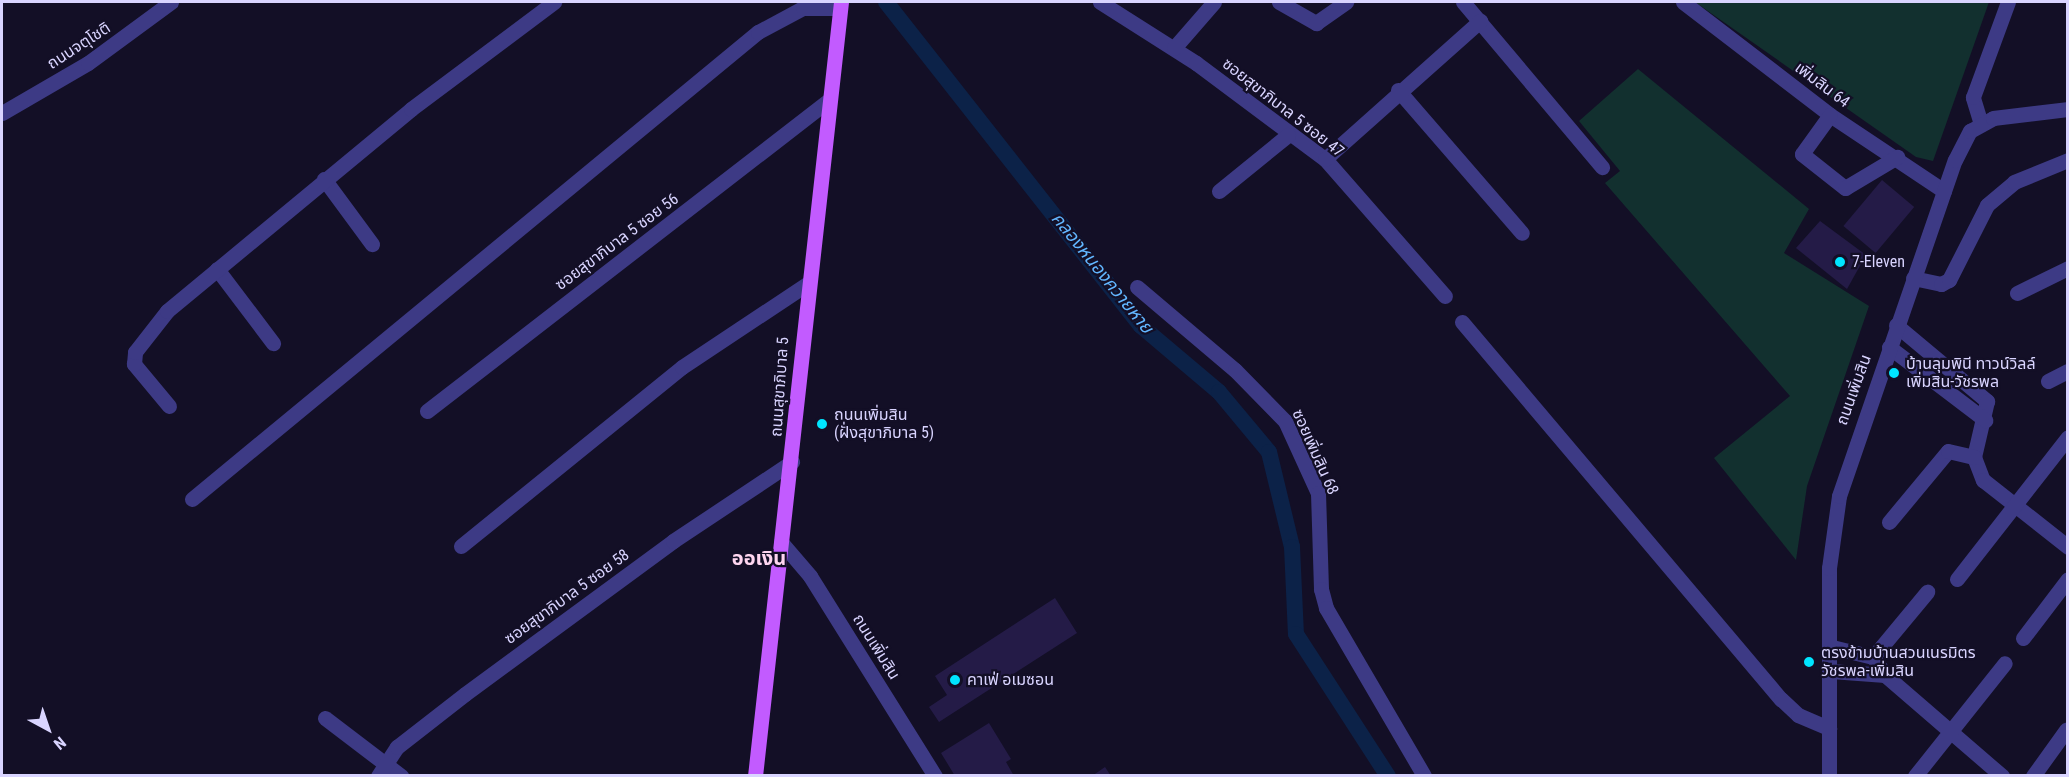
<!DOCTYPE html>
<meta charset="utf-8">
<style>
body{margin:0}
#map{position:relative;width:2069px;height:777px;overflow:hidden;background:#130f26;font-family:"Roboto Condensed","Noto Sans Thai",sans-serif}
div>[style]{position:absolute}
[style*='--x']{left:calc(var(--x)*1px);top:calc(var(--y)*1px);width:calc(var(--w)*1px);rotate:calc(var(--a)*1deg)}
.green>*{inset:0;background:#12302f}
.canal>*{height:16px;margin:-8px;padding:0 8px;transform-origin:8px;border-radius:8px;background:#0c2248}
.building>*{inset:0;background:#241b47;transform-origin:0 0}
.minor>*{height:15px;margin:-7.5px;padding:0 7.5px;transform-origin:7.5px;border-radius:7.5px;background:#3d3a85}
.major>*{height:15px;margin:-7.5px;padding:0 7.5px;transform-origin:7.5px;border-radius:7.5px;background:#c25bff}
.dots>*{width:16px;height:16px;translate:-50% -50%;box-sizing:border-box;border:3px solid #130f26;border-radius:50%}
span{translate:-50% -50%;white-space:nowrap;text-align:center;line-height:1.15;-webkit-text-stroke:4.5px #130f26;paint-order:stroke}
.street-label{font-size:16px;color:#d9d4ff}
.poi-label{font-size:16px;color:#d9d4ff}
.left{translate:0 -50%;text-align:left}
.water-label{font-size:18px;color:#62b6ff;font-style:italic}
.quarter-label{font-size:20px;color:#ffd6f0;font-weight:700}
.frame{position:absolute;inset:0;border:3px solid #d9d4ff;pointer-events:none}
.north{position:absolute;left:18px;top:699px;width:60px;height:60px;-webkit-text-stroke:4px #130f26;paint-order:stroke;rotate:140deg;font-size:16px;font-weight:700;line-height:24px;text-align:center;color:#d9d4ff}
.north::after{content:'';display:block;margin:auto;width:21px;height:27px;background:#d9d4ff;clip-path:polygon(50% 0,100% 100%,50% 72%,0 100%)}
</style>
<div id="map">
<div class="green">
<div style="clip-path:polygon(1695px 2px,1989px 2px,1933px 161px,1916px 157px)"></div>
<div style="clip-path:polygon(1638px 69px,1809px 209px,1784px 253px,1869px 306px,1807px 486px,1796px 560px,1714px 458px,1790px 396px,1605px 183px,1620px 171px,1579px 121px)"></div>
</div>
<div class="canal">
<div style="--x:886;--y:2;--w:412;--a:51.8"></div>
<div style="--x:1141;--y:326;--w:102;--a:40.2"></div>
<div style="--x:1219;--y:392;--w:78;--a:50.2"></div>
<div style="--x:1269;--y:452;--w:98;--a:76.4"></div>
<div style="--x:1292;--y:547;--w:87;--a:87.4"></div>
<div style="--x:1296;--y:634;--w:169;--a:57.1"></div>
</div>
<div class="building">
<div style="left:1882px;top:180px;width:42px;height:60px;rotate:40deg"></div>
<div style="clip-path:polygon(1820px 221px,1866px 255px,1847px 289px,1796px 248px)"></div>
<div style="clip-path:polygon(1055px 598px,1077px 633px,939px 722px,929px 707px,947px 695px,935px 676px)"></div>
<div style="clip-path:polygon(989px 723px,1011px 759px,1006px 762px,1014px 776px,955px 776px,941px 753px)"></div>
<div style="clip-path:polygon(1105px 767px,1111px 776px,1092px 776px)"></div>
</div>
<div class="minor">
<div style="--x:1100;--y:2;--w:114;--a:32.4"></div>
<div style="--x:1196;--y:63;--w:161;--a:36.7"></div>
<div style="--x:1325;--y:159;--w:182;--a:48.8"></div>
<div style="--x:1279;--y:2;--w:43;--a:29.6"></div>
<div style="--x:1316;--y:23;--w:37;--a:-35"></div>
<div style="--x:1463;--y:2;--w:216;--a:49.9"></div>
<div style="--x:1683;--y:2;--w:185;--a:37.5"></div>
<div style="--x:1830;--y:115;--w:137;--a:33.7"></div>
<div style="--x:1174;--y:48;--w:61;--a:-49"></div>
<div style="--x:1398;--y:90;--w:189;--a:49.1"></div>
<div style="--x:2;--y:113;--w:99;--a:-30.2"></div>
<div style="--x:88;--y:63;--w:103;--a:-36.3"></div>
<div style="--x:1830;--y:115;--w:48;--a:125.7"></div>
<div style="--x:1802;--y:154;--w:55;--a:38.3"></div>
<div style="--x:1845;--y:188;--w:61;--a:-30.8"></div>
<div style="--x:1981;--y:124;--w:28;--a:-107"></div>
<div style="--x:1973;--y:97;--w:101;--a:-69.8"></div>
<div style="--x:1325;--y:159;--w:208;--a:-41.7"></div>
<div style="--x:324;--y:179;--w:81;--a:53.6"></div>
<div style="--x:1219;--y:191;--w:89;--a:-39.1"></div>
<div style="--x:217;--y:269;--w:93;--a:52.9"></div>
<div style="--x:1913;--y:278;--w:29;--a:12"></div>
<div style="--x:1941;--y:284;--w:9;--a:-27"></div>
<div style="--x:1949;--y:280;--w:84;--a:-63.1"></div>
<div style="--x:1987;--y:205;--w:35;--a:-40"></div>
<div style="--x:2014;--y:182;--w:58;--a:-22.2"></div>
<div style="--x:1137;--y:287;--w:128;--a:40.3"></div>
<div style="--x:1235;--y:370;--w:71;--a:45.6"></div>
<div style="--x:1285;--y:421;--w:79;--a:65.4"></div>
<div style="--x:1318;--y:493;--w:96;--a:88.2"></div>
<div style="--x:1321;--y:589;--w:20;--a:75"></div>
<div style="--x:1326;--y:608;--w:194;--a:59.7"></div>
<div style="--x:2017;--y:293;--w:57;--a:-26.1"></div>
<div style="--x:1462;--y:322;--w:494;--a:49.8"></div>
<div style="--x:1781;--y:699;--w:23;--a:43"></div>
<div style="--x:1798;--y:715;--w:34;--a:23"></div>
<div style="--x:1896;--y:325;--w:119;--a:39.9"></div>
<div style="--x:1987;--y:401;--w:57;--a:103.1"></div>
<div style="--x:1974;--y:457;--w:25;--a:69"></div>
<div style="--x:1983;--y:480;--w:108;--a:38.2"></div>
<div style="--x:1889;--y:347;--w:121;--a:37.2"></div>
<div style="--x:2048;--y:381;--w:22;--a:-27"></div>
<div style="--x:169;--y:406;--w:55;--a:-129.8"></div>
<div style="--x:134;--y:364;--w:12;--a:-85"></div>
<div style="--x:135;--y:352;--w:52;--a:-52"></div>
<div style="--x:167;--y:311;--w:317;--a:-39.6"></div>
<div style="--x:411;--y:109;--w:179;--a:-36.8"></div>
<div style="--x:427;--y:411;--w:508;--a:-37.73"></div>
<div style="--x:192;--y:499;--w:734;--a:-39.53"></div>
<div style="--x:758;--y:32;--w:51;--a:-28.1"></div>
<div style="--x:803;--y:8;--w:37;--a:0"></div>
<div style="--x:1889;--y:522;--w:92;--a:-50.3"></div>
<div style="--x:1948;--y:451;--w:27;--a:13"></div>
<div style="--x:781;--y:542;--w:45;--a:49.5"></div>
<div style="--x:810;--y:576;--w:236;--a:58"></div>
<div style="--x:461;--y:546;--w:284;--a:-39"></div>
<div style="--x:682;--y:367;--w:150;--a:-33.6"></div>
<div style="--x:1957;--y:579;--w:180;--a:-52"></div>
<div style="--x:2023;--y:638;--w:74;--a:-52.7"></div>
<div style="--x:1832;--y:647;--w:42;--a:13.7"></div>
<div style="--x:1873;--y:657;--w:22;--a:56"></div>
<div style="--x:1885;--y:675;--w:155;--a:40.8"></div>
<div style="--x:1873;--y:657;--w:85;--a:-50.3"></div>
<div style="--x:1831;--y:671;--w:54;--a:4.2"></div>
<div style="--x:325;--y:718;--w:96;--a:37.3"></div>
<div style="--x:378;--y:776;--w:35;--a:-57"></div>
<div style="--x:397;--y:747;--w:86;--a:-37.9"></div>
<div style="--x:465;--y:694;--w:258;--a:-36.3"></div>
<div style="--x:673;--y:541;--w:143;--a:-33.6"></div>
<div style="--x:1829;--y:776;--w:208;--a:-90"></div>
<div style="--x:1829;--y:568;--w:73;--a:-82.1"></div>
<div style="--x:1839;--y:496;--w:355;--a:-71"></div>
<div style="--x:1955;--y:160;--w:33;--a:-63"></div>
<div style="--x:1970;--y:131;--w:26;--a:-29"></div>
<div style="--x:1993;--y:118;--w:76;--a:-6.8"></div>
<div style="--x:1915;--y:776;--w:144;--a:-51.5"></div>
<div style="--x:2033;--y:776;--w:57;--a:-54.3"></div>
</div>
<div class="major">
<div style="--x:755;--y:776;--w:779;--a:-83.66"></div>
</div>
<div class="dots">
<div style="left:1840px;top:262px;background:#00e5ff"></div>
<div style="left:1894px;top:373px;background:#00e5ff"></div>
<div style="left:822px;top:424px;background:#00e5ff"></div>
<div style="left:1809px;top:662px;background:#00e5ff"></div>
<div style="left:955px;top:680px;background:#00e5ff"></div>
</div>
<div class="street-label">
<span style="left:79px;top:46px;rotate:-33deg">ถนนจตุโชติ</span>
<span style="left:1822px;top:85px;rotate:37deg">เพิ่มสิน 64</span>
<span style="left:1283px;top:108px;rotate:38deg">ซอยสุขาภิบาล 5 ซอย 47</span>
<span style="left:617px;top:242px;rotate:-37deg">ซอยสุขาภิบาล 5 ซอย 56</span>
<span style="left:780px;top:387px;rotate:-86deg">ถนนสุขาภิบาล 5</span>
<span style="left:1854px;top:390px;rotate:-70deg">ถนนเพิ่มสิน</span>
<span style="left:1315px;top:452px;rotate:66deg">ซอยเพิ่มสิน 68</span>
<span style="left:567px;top:597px;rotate:-36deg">ซอยสุขาภิบาล 5 ซอย 58</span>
<span style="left:876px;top:647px;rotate:58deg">ถนนเพิ่มสิน</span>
</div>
<div class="poi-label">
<span class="left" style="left:1852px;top:262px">7-Eleven</span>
<span class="left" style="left:1906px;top:373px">บ้านลุมพินี ทาวน์วิลล์<br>เพิ่มสิน-วัชรพล</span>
<span class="left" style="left:834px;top:424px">ถนนเพิ่มสิน<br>(ฝั่งสุขาภิบาล 5)</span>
<span class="left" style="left:1821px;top:662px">ตรงข้ามบ้านสวนเนรมิตร<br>วัชรพล-เพิ่มสิน</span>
<span class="left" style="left:967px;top:680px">คาเฟ่ อเมซอน</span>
</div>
<div class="water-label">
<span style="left:1102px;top:273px;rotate:51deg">คลองหนองควายหาย</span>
</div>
<div class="quarter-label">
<span style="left:759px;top:558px">ออเงิน</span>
</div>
<div class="frame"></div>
<div class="north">N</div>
</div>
